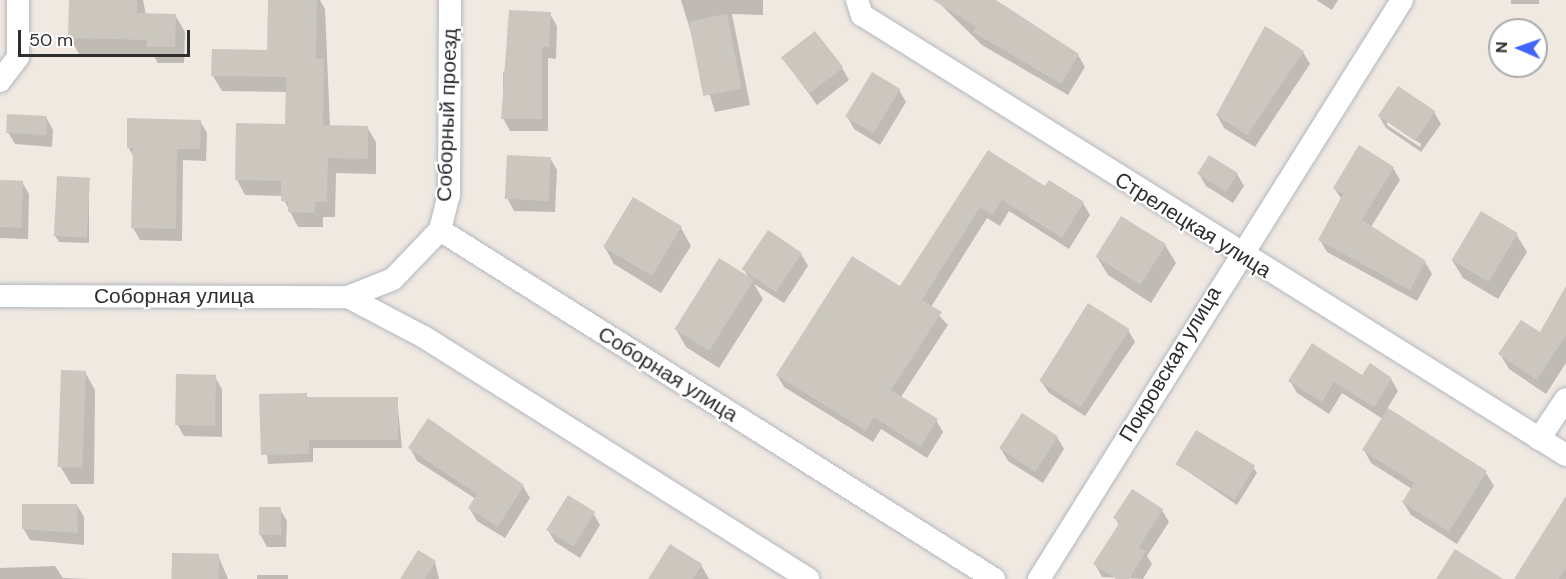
<!DOCTYPE html>
<meta charset="utf-8">
<style>
body{margin:0}
#map{position:relative;width:1566px;height:579px;overflow:hidden;background:#efe9e1;font-family:"DM Sans",sans-serif}
div>[style]{position:absolute}
[style*='--x']{left:calc(var(--x)*1px);top:calc(var(--y)*1px);width:calc(var(--w)*1px);rotate:calc(var(--a)*1deg)}
.shadow>*{inset:0;background:#0003;transform-origin:0 0}
.building>*{inset:0;background:#cbc7bf;transform-origin:0 0}
.roads{filter:drop-shadow(0 0 2px #b4b7c1) drop-shadow(0 0 2px #b4b7c1)}
.street>*{height:22px;margin:-11px;padding:0 11px;transform-origin:11px;border-radius:11px;background:#fff}
span{translate:-50% -50%;white-space:nowrap;text-align:center;line-height:1.15;-webkit-text-stroke:4.5px #fff;paint-order:stroke}
.street-label{font-size:21px;color:#2e2e2e}
.north{position:absolute;left:1488px;top:18px;width:60px;height:60px;box-sizing:border-box;background:#fff;border:2px solid #ababab;border-radius:50%;rotate:272deg;font-size:16px;font-weight:700;line-height:24px;text-align:center;color:#2e2e2e}
.north::after{content:'';display:block;margin:auto;width:21px;height:27px;background:#4264fb;clip-path:polygon(50% 0,100% 100%,50% 72%,0 100%)}
.scale{position:absolute;left:18px;top:30px;width:172px;height:27px;box-sizing:border-box;border:3px solid #2e2e2e;border-top:0;padding-left:8px;font-size:18px;line-height:21px;white-space:nowrap;color:#2e2e2e;-webkit-text-stroke:4px #fff;paint-order:stroke}
</style>
<div id="map">
<div class="shadow">
<div style="clip-path:polygon(70px 0,143px 0,146px 15px,175px 15px,185px 32px,184px 63px,158px 63px,154px 56px,79px 54px,70px 38px)"></div>
<div style="clip-path:polygon(269px 0,320px 0,325px 9px,330px 126px,367px 127px,376px 142px,376px 174px,336px 173px,335px 217px,323px 217px,323px 227px,298px 227px,282px 196px,245px 195px,237px 180px,287px 126px,287px 92px,222px 91px,213px 76px,269px 52px)"></div>
<div style="clip-path:polygon(681px 0,763px 0,763px 15px,732px 14px,750px 105px,715px 112px)"></div>
<div style="clip-path:polygon(993px 0,1078px 55px,1085px 67px,1068px 95px,982px 45px,937px 1px)"></div>
<div style="clip-path:polygon(1316px 0,1338px 0,1332px 10px)"></div>
<div style="left:1511px;top:0;width:28px;height:4px"></div>
<div style="clip-path:polygon(550px 14px,557px 26px,556px 59px,548px 58px,548px 131px,510px 131px,503px 118px,503px 73px)"></div>
<div style="clip-path:polygon(1303px 52px,1310px 64px,1255px 147px,1224px 128px,1217px 115px)"></div>
<div style="clip-path:polygon(783px 58px,842px 68px,849px 80px,817px 105px)"></div>
<div style="clip-path:polygon(899px 90px,906px 102px,880px 145px,854px 129px,847px 116px)"></div>
<div style="clip-path:polygon(evenodd,1434px 112px,1441px 124px,1421px 152px,1386px 128px,1379px 116px,1434px 112px,1387px 121px,1421px 144px,1420px 147px,1387px 125px,1387px 121px)"></div>
<div style="clip-path:polygon(46px 117px,53px 130px,52px 147px,15px 144px,8px 132px)"></div>
<div style="clip-path:polygon(200px 121px,207px 133px,206px 161px,183px 160px,182px 241px,140px 240px,133px 228px,134px 157px,128px 147px)"></div>
<div style="clip-path:polygon(989px 152px,1045px 188px,1083px 203px,1090px 215px,1069px 249px,1009px 211px,1000px 226px,987px 218px,931px 307px,948px 325px,901px 397px,936px 420px,943px 432px,927px 458px,881px 429px,873px 442px,784px 387px,777px 375px,900px 288px)"></div>
<div style="clip-path:polygon(550px 158px,557px 170px,555px 212px,514px 211px,507px 198px)"></div>
<div style="clip-path:polygon(1393px 168px,1400px 180px,1371px 227px,1425px 262px,1432px 274px,1417px 301px,1327px 252px,1320px 240px,1342px 200px,1334px 188px)"></div>
<div style="clip-path:polygon(1199px 174px,1237px 174px,1244px 186px,1233px 203px,1206px 186px)"></div>
<div style="clip-path:polygon(89px 180px,89px 243px,59px 242px,55px 236px)"></div>
<div style="clip-path:polygon(0 182px,22px 182px,29px 194px,28px 239px,0 238px)"></div>
<div style="clip-path:polygon(1122px 218px,1165px 245px,1176px 263px,1151px 303px,1108px 275px,1097px 257px)"></div>
<div style="clip-path:polygon(681px 228px,691px 246px,661px 293px,614px 264px,604px 246px)"></div>
<div style="clip-path:polygon(1516px 234px,1527px 252px,1498px 299px,1463px 278px,1452px 260px)"></div>
<div style="clip-path:polygon(801px 254px,808px 266px,784px 303px,754px 284px,763px 299px,719px 368px,686px 347px,676px 329px,750px 279px,744px 270px)"></div>
<div style="clip-path:polygon(1566px 289px,1566px 363px,1546px 394px,1509px 369px,1500px 354px,1540px 335px)"></div>
<div style="clip-path:polygon(1128px 330px,1135px 342px,1085px 416px,1049px 393px,1041px 381px)"></div>
<div style="clip-path:polygon(85px 372px,95px 390px,94px 484px,71px 484px,60px 466px)"></div>
<div style="clip-path:polygon(215px 377px,222px 389px,222px 437px,184px 436px,177px 424px)"></div>
<div style="clip-path:polygon(1363px 377px,1391px 379px,1398px 391px,1387px 409px,1486px 473px,1494px 486px,1457px 544px,1411px 515px,1403px 502px,1412px 489px,1371px 463px,1364px 450px,1383px 419px,1342px 393px,1329px 414px,1297px 393px,1290px 381px)"></div>
<div style="clip-path:polygon(306px 394px,309px 399px,397px 399px,402px 448px,313px 448px,313px 462px,268px 464px,261px 396px)"></div>
<div style="clip-path:polygon(1057px 437px,1064px 449px,1043px 483px,1008px 461px,1001px 449px)"></div>
<div style="clip-path:polygon(410px 448px,523px 486px,530px 498px,505px 538px,477px 521px,470px 509px,476px 499px,417px 461px)"></div>
<div style="clip-path:polygon(1177px 464px,1253px 467px,1257px 473px,1237px 505px)"></div>
<div style="clip-path:polygon(77px 505px,84px 517px,84px 545px,30px 540px,23px 528px)"></div>
<div style="clip-path:polygon(280px 509px,287px 521px,286px 547px,267px 547px,260px 534px)"></div>
<div style="clip-path:polygon(1162px 510px,1169px 522px,1147px 556px,1152px 564px,1143px 579px,1102px 577px,1095px 564px,1119px 525px,1115px 518px)"></div>
<div style="clip-path:polygon(1566px 512px,1566px 579px,1518px 579px)"></div>
<div style="clip-path:polygon(593px 513px,600px 525px,580px 558px,555px 542px,548px 530px)"></div>
<div style="clip-path:polygon(218px 555px,228px 579px,174px 579px)"></div>
<div style="clip-path:polygon(435px 562px,439px 579px,401px 579px)"></div>
<div style="clip-path:polygon(701px 565px,709px 579px,649px 579px)"></div>
<div style="clip-path:polygon(55px 566px,63px 578px,89px 579px,0 579px,0 568px)"></div>
<div style="left:257px;top:575px;width:31px;height:4px"></div>
</div>
<div class="building">
<div style="clip-path:polygon(69px 0,137px 0,137px 13px,176px 14px,175px 47px,147px 47px,147px 40px,68px 38px)"></div>
<div style="clip-path:polygon(268px 0,317px 0,316px 59px,324px 59px,323px 125px,368px 126px,368px 159px,328px 158px,327px 202px,315px 202px,315px 213px,288px 212px,288px 202px,281px 201px,281px 181px,235px 180px,236px 123px,285px 124px,286px 77px,211px 76px,212px 49px,267px 50px)"></div>
<div style="clip-path:polygon(933px 0,996px 0,1079px 54px,1061px 84px,973px 32px,976px 27px)"></div>
<div style="clip-path:polygon(509px 10px,551px 12px,549px 47px,542px 47px,542px 119px,501px 119px)"></div>
<div style="left:727px;top:14px;width:76px;height:39px;rotate:79deg"></div>
<div style="clip-path:polygon(1265px 26px,1304px 51px,1247px 135px,1216px 115px)"></div>
<div style="left:815px;top:31px;width:46px;height:43px;rotate:52deg"></div>
<div style="left:872px;top:72px;width:33px;height:52px;rotate:31deg"></div>
<div style="left:1398px;top:86px;width:45px;height:36px;rotate:34deg"></div>
<div style="left:7px;top:114px;width:40px;height:19px;rotate:3deg"></div>
<div style="clip-path:polygon(127px 118px,201px 120px,200px 149px,177px 149px,176px 229px,131px 228px,133px 148px,127px 148px)"></div>
<div style="clip-path:polygon(1359px 145px,1394px 167px,1362px 220px,1426px 261px,1410px 290px,1318px 240px,1343px 194px,1333px 188px)"></div>
<div style="clip-path:polygon(988px 150px,1045px 186px,1049px 180px,1084px 202px,1062px 238px,1002px 200px,992px 215px,980px 207px,922px 300px,942px 312px,891px 390px,938px 419px,920px 447px,874px 417px,866px 431px,776px 375px,852px 256px,900px 286px)"></div>
<div style="left:507px;top:155px;width:44px;height:44px;rotate:3deg"></div>
<div style="left:1209px;top:155px;width:34px;height:22px;rotate:32deg"></div>
<div style="left:57px;top:176px;width:33px;height:60px;rotate:3deg"></div>
<div style="left:0;top:180px;width:23px;height:47px;rotate:2deg"></div>
<div style="left:633px;top:197px;width:57px;height:58px;rotate:31deg"></div>
<div style="left:1481px;top:211px;width:43px;height:57px;rotate:31deg"></div>
<div style="left:1121px;top:216px;width:53px;height:48px;rotate:32deg"></div>
<div style="left:768px;top:230px;width:41px;height:47px;rotate:34deg"></div>
<div style="left:719px;top:258px;width:41px;height:84px;rotate:32deg"></div>
<div style="clip-path:polygon(1566px 286px,1566px 335px,1537px 380px,1498px 354px,1521px 320px,1540px 332px)"></div>
<div style="left:1088px;top:303px;width:49px;height:92px;rotate:32deg"></div>
<div style="clip-path:polygon(1312px 343px,1362px 375px,1370px 363px,1392px 378px,1374px 407px,1334px 382px,1322px 402px,1288px 381px)"></div>
<div style="left:61px;top:370px;width:25px;height:97px;rotate:2deg"></div>
<div style="left:176px;top:374px;width:40px;height:51px;rotate:1deg"></div>
<div style="clip-path:polygon(307px 393px,307px 397px,398px 397px,398px 440px,309px 440px,309px 454px,261px 455px,259px 394px)"></div>
<div style="clip-path:polygon(1388px 408px,1487px 471px,1449px 532px,1402px 502px,1414px 483px,1362px 450px)"></div>
<div style="left:1022px;top:413px;width:43px;height:42px;rotate:33deg"></div>
<div style="clip-path:polygon(428px 418px,524px 485px,498px 527px,468px 508px,477px 494px,408px 448px)"></div>
<div style="left:1196px;top:430px;width:69px;height:40px;rotate:31deg"></div>
<div style="clip-path:polygon(1132px 489px,1163px 509px,1139px 547px,1146px 551px,1129px 579px,1116px 579px,1093px 564px,1120px 522px,1113px 518px)"></div>
<div style="left:568px;top:495px;width:32px;height:41px;rotate:32deg"></div>
<div style="clip-path:polygon(1566px 496px,1566px 568px,1559px 579px,1514px 579px)"></div>
<div style="clip-path:polygon(22px 504px,77px 504px,78px 533px,22px 529px)"></div>
<div style="left:259px;top:507px;width:22px;height:28px"></div>
<div style="clip-path:polygon(670px 544px,702px 564px,693px 579px,648px 579px)"></div>
<div style="clip-path:polygon(1455px 549px,1503px 579px,1436px 579px)"></div>
<div style="clip-path:polygon(418px 550px,436px 561px,425px 579px,400px 579px)"></div>
<div style="left:172px;top:553px;width:47px;height:26px;rotate:1deg"></div>
</div>
<div class="roads">
<div class="street">
<div style="--x:857;--y:0;--w:16;--a:72"></div>
<div style="--x:862;--y:15;--w:830;--a:32.01"></div>
<div style="--x:0;--y:81;--w:30;--a:-53"></div>
<div style="--x:18;--y:57;--w:57;--a:-90"></div>
<div style="--x:440;--y:230;--w:655;--a:32.21"></div>
<div style="--x:0;--y:296;--w:348;--a:0.2"></div>
<div style="--x:348;--y:297;--w:48;--a:-21.8"></div>
<div style="--x:393;--y:279;--w:68;--a:-46.2"></div>
<div style="--x:440;--y:230;--w:36;--a:-76"></div>
<div style="--x:449;--y:195;--w:195;--a:-89.7"></div>
<div style="--x:348;--y:297;--w:86;--a:27.8"></div>
<div style="--x:424;--y:337;--w:454;--a:32.2"></div>
<div style="--x:1539;--y:439;--w:48;--a:-56"></div>
<div style="--x:1039;--y:579;--w:683;--a:-57.91"></div>
</div>
</div>
<div class="street-label">
<span style="left:447px;top:115px;rotate:-88deg">Соборный проезд</span>
<span style="left:1193px;top:225px;rotate:32deg">Стрелецкая улица</span>
<span style="left:174px;top:296px">Соборная улица</span>
<span style="left:1170px;top:364px;rotate:-59deg">Покровская улица</span>
<span style="left:668px;top:374px;rotate:32deg">Соборная улица</span>
</div>
<div class="north">N</div>
<div class="scale">50 m</div>
</div>
